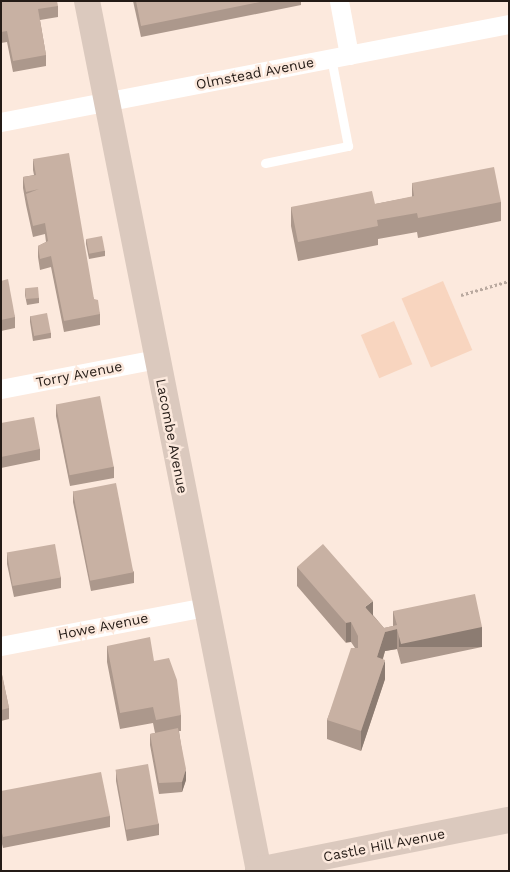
<!DOCTYPE html>
<style>
body{margin:0}
#map{position:relative;width:510px;height:872px;overflow:hidden;background:#fce9dd;font-family:"Work Sans",sans-serif}
div>[style]{position:absolute}
[style*='--x']{left:calc(var(--x)*1px);top:calc(var(--y)*1px);width:calc(var(--w)*1px);rotate:calc(var(--a)*1deg)}
.green>*{inset:0;background:#f8d5bf;transform-origin:0 0}
.path>*{height:3px;margin-top:-1.5px;transform-origin:0;background:repeating-linear-gradient(90deg,#b9a99f 0 2.5px,transparent 0 5px)}
.service>*{height:9px;margin:-4.5px;padding:0 4.5px;transform-origin:4.5px;border-radius:4.5px;background:#fff}
.minor>*{height:19px;margin:-9.5px;padding:0 9.5px;transform-origin:9.5px;border-radius:9.5px;background:#fff}
.secondary>*{height:26px;margin:-13px;padding:0 13px;transform-origin:13px;border-radius:13px;background:#dbc9be}
.wall>*{inset:0;background:#ac988c}
.shaded-wall>*{inset:0;background:#8c7c72;transform-origin:0 0}
.building>*{inset:0;background:#c8b1a3;transform-origin:0 0}
span{translate:-50% -50%;white-space:nowrap;text-align:center;line-height:1.15;-webkit-text-stroke:5px #fce9dd;paint-order:stroke}
.street-label{font-size:14px;color:#241b16}
.frame{position:absolute;inset:0;border:2px solid #241b16;pointer-events:none}
</style>
<div id="map">
<div class="green">
<div style="left:443px;top:281px;width:75px;height:45px;rotate:67deg"></div>
<div style="left:394px;top:321px;width:47px;height:36px;rotate:67deg"></div>
</div>
<div class="path">
<div style="--x:461;--y:295;--w:50;--a:-16.3"></div>
</div>
<div class="service">
<div style="--x:265;--y:163;--w:85;--a:-11.6"></div>
<div style="--x:348;--y:146;--w:90;--a:-100.9"></div>
</div>
<div class="minor">
<div style="--x:339;--y:1;--w:55;--a:79.5"></div>
<div style="--x:1;--y:122;--w:517;--a:-10.92"></div>
<div style="--x:1;--y:389;--w:159;--a:-10.9"></div>
<div style="--x:1;--y:646;--w:208;--a:-10.8"></div>
</div>
<div class="secondary">
<div style="--x:87;--y:1;--w:887;--a:78.82"></div>
<div style="--x:258;--y:870;--w:256;--a:-11.3"></div>
</div>
<div class="wall">
<div style="clip-path:polygon(1px 1px,58px 6px,58px 17px,40px 20px,46px 55px,46px 66px,13px 72px,7px 42px,1px 43px)"></div>
<div style="clip-path:polygon(133px 1px,301px 1px,301px 5px,141px 37px)"></div>
<div style="clip-path:polygon(33px 159px,94px 299px,100px 314px,100px 325px,64px 332px,51px 267px,40px 270px,38px 257px,38px 246px,46px 242px,45px 234px,33px 237px,26px 205px,23px 188px,23px 177px,34px 175px,33px 170px)"></div>
<div style="clip-path:polygon(412px 183px,501px 202px,501px 221px,418px 238px,417px 232px,378px 239px,378px 245px,298px 261px,291px 226px,291px 207px,375px 204px,412px 197px)"></div>
<div style="clip-path:polygon(86px 239px,105px 251px,105px 256px,89px 259px,86px 244px)"></div>
<div style="clip-path:polygon(1px 281px,15px 317px,15px 328px,1px 331px)"></div>
<div style="clip-path:polygon(25px 289px,39px 298px,39px 303px,27px 305px,25px 295px)"></div>
<div style="clip-path:polygon(30px 316px,51px 333px,51px 338px,33px 341px,30px 322px)"></div>
<div style="clip-path:polygon(56px 405px,114px 467px,114px 478px,70px 486px,56px 416px)"></div>
<div style="clip-path:polygon(1px 423px,40px 449px,40px 460px,1px 468px)"></div>
<div style="clip-path:polygon(73px 491px,134px 572px,134px 583px,91px 591px,73px 502px)"></div>
<div style="clip-path:polygon(7px 553px,61px 577px,61px 588px,14px 597px,7px 564px)"></div>
<div style="clip-path:polygon(297px 567px,373px 615px,384px 628px,393px 626px,393px 611px,482px 647px,401px 664px,397px 649px,385px 651px,383px 659px,385px 679px,361px 751px,327px 739px,327px 720px,355px 648px,351px 642px,346px 643px,297px 586px)"></div>
<div style="clip-path:polygon(107px 646px,154px 661px,181px 715px,181px 731px,179px 731px,186px 780px,182px 792px,159px 794px,150px 745px,150px 734px,155px 733px,153px 723px,120px 729px,107px 662px)"></div>
<div style="clip-path:polygon(1px 670px,9px 708px,9px 719px,1px 721px)"></div>
<div style="clip-path:polygon(116px 770px,159px 824px,159px 835px,127px 841px,116px 781px)"></div>
<div style="clip-path:polygon(1px 791px,110px 816px,110px 827px,3px 848px,1px 840px)"></div>
</div>
<div class="shaded-wall">
<div style="clip-path:polygon(373px 601px,373px 620px,365px 607px)"></div>
<div style="left:351px;top:622px;width:20px;height:5px;rotate:90deg"></div>
<div style="left:482px;top:627px;width:20px;height:83px;rotate:90deg"></div>
<div style="clip-path:polygon(397px 629px,397px 649px,385px 651px,377px 677px,377px 657px,385px 632px)"></div>
<div style="clip-path:polygon(385px 660px,385px 679px,361px 751px,361px 731px)"></div>
<div style="clip-path:polygon(186px 769px,186px 780px,182px 792px,182px 782px)"></div>
</div>
<div class="building">
<div style="clip-path:polygon(1px 1px,57px 1px,58px 6px,38px 9px,46px 55px,13px 61px,7px 31px,1px 32px)"></div>
<div style="clip-path:polygon(136px 1px,265px 1px,141px 26px)"></div>
<div style="clip-path:polygon(69px 153px,94px 299px,98px 300px,100px 314px,64px 321px,51px 256px,40px 259px,38px 246px,48px 241px,45px 223px,33px 226px,26px 194px,39px 189px,26px 192px,23px 177px,36px 175px,33px 159px)"></div>
<div style="clip-path:polygon(494px 167px,501px 202px,418px 218px,417px 213px,377px 220px,378px 226px,298px 242px,291px 207px,372px 191px,375px 204px,414px 196px,412px 183px)"></div>
<div style="left:102px;top:236px;width:15px;height:16px;rotate:79deg"></div>
<div style="clip-path:polygon(8px 279px,15px 317px,1px 320px,1px 281px)"></div>
<div style="left:38px;top:287px;width:11px;height:13px;rotate:85deg"></div>
<div style="left:47px;top:313px;width:20px;height:17px;rotate:79deg"></div>
<div style="left:100px;top:396px;width:72px;height:45px;rotate:79deg"></div>
<div style="clip-path:polygon(34px 417px,40px 449px,1px 457px,1px 423px)"></div>
<div style="left:116px;top:483px;width:91px;height:44px;rotate:79deg"></div>
<div style="left:55px;top:544px;width:34px;height:49px;rotate:80deg"></div>
<div style="clip-path:polygon(323px 544px,373px 601px,365px 607px,384px 628px,397px 625px,393px 611px,475px 594px,482px 627px,401px 644px,397px 629px,385px 632px,377px 657px,385px 660px,361px 731px,327px 720px,351px 648px,358px 648px,358px 636px,351px 622px,346px 623px,297px 567px)"></div>
<div style="clip-path:polygon(150px 637px,154px 661px,169px 658px,177px 680px,181px 715px,156px 720px,153px 707px,120px 713px,107px 646px)"></div>
<div style="clip-path:polygon(1px 670px,9px 708px,1px 710px)"></div>
<div style="clip-path:polygon(178px 728px,186px 769px,182px 782px,159px 783px,150px 734px)"></div>
<div style="left:148px;top:764px;width:61px;height:33px;rotate:80deg"></div>
<div style="clip-path:polygon(101px 772px,110px 816px,3px 837px,1px 829px,1px 791px)"></div>
</div>
<div class="street-label">
<span style="left:255px;top:73px;rotate:-11deg">Olmstead Avenue</span>
<span style="left:79px;top:374px;rotate:-11deg">Torry Avenue</span>
<span style="left:172px;top:436px;rotate:79deg">Lacombe Avenue</span>
<span style="left:103px;top:626px;rotate:-11deg">Howe Avenue</span>
<span style="left:384px;top:845px;rotate:-11deg">Castle Hill Avenue</span>
</div>
<div class="frame"></div>
</div>
